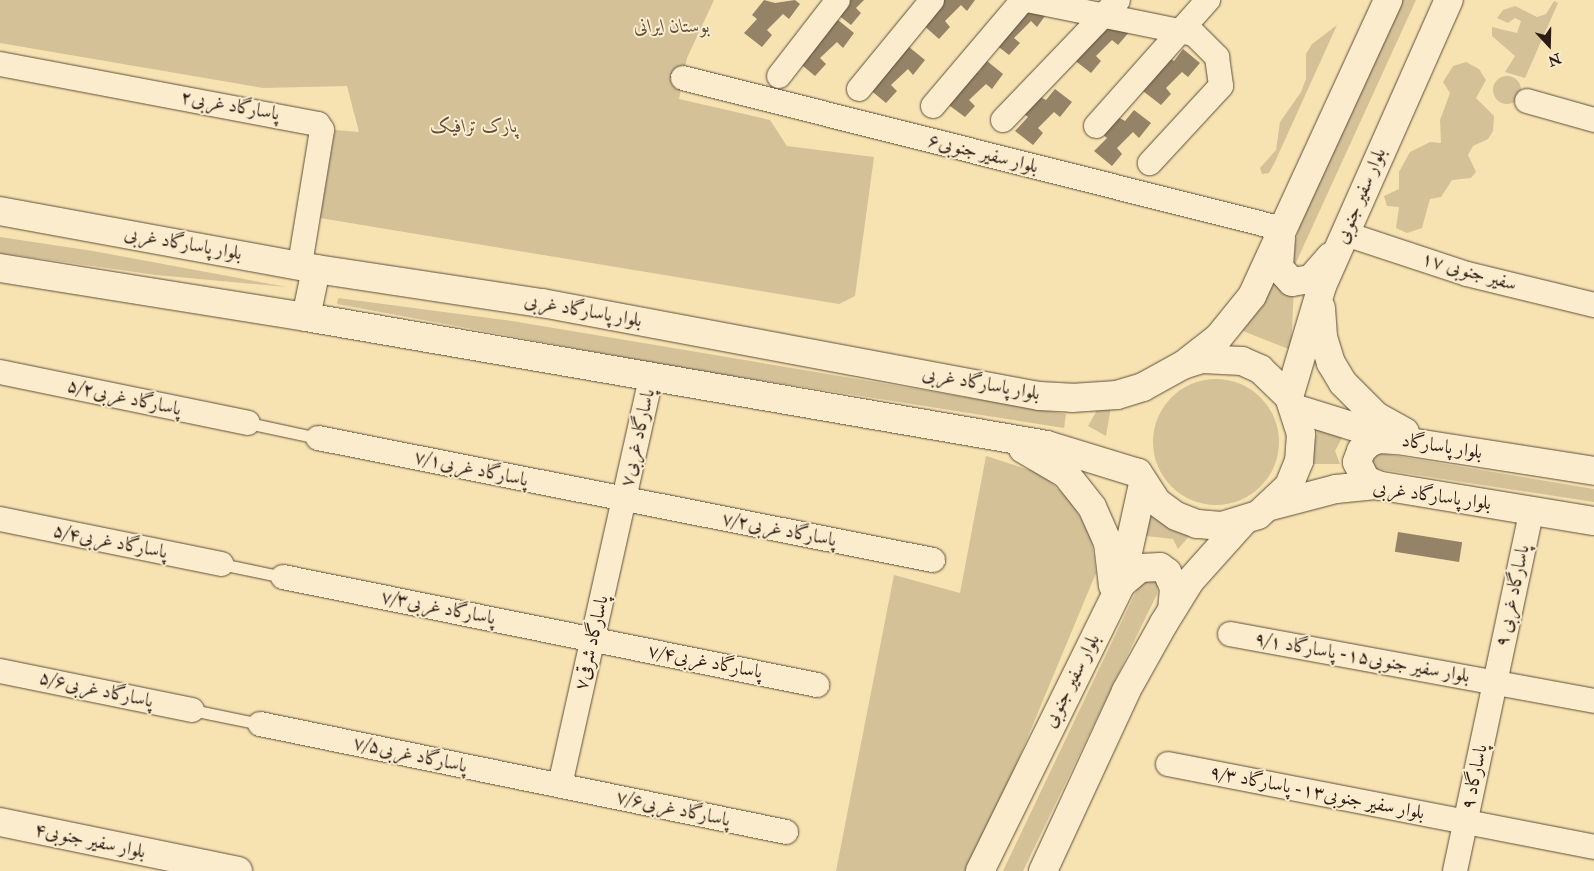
<!DOCTYPE html>
<meta charset="utf-8">
<style>
body{margin:0}
#map{position:relative;width:1594px;height:871px;overflow:hidden;background:#f7e2b1;font-family:"IM FELL Double Pica",Amiri,serif}
div>[style]{position:absolute}
[style*='--x']{left:calc(var(--x)*1px);top:calc(var(--y)*1px);width:calc(var(--w)*1px);rotate:calc(var(--a)*1deg)}
.green>*{inset:0;background:#d4c197}
.round{border-radius:50%}
.building>*{inset:0;background:#958367;transform-origin:0 0}
.roads{filter:drop-shadow(0 0 1px #5e4e3d) drop-shadow(0 0 1px #5e4e3d)}
.service>*{height:11px;margin:-5.5px;padding:0 5.5px;transform-origin:5.5px;border-radius:5.5px;background:#faeccc}
.minor>*{height:24px;margin:-12px;padding:0 12px;transform-origin:12px;border-radius:12px;background:#faeccc}
.tertiary>*{height:28px;margin:-14px;padding:0 14px;transform-origin:14px;border-radius:14px;background:#faeccc}
.secondary>*{height:28px;margin:-14px;padding:0 14px;transform-origin:14px;border-radius:14px;background:#faeccc}
span{translate:-50% -50%;white-space:nowrap;text-align:center;line-height:1.15;-webkit-text-stroke:4px #faeccc;paint-order:stroke}
.park-label{font-size:19px;color:#5e4e3d;font-style:italic}
.street-label{font-size:19px;color:#2b1d16}
.north{position:absolute;left:1524px;top:20px;width:50px;height:50px;-webkit-text-stroke:4px #faeccc;paint-order:stroke;rotate:159deg;font-size:14px;font-weight:700;line-height:20px;text-align:center;color:#2b1d16}
.north::after{content:'';display:block;margin:auto;width:18px;height:22px;background:#2b1d16;clip-path:polygon(50% 0,100% 100%,50% 72%,0 100%)}
</style>
<div id="map">
<div class="green">
<div style="clip-path:polygon(0 0,714px 0,687px 58px,679px 99px,770px 120px,787px 146px,874px 157px,855px 296px,839px 304px,320px 218px,335px 130px,359px 132px,347px 86px,263px 88px,0 43px)"></div>
<div style="clip-path:polygon(1399px 0,1416px 0,1294px 267px,1290px 263px,1299px 227px)"></div>
<div style="clip-path:polygon(1554px 1px,1558px 3px,1525px 78px,1505px 72px,1515px 56px,1492px 36px,1492px 27px,1517px 33px,1521px 21px,1515px 18px,1508px 23px,1497px 18px,1503px 10px,1515px 6px,1537px 17px,1546px 14px)"></div>
<div style="clip-path:polygon(1337px 25px,1274px 164px,1269px 173px,1262px 174px,1260px 168px,1276px 150px,1280px 122px,1301px 92px,1306px 79px,1306px 54px,1312px 44px)"></div>
<div style="clip-path:polygon(1466px 62px,1479px 69px,1486px 80px,1476px 98px,1494px 116px,1493px 131px,1488px 139px,1473px 146px,1468px 155px,1476px 172px,1471px 178px,1452px 180px,1441px 197px,1430px 199px,1422px 228px,1407px 233px,1396px 228px,1399px 207px,1387px 206px,1384px 196px,1399px 189px,1399px 172px,1410px 152px,1430px 142px,1441px 143px,1440px 120px,1450px 93px,1443px 82px,1453px 66px)"></div>
<div class="round" style="left:1493px;top:76px;width:28px;height:28px"></div>
<div style="clip-path:polygon(0 237px,93px 251px,287px 287px,156px 275px,0 253px)"></div>
<div style="clip-path:polygon(1270px 278px,1294px 286px,1291px 350px,1238px 329px)"></div>
<div style="clip-path:polygon(338px 298px,512px 321px,1066px 414px,1064px 428px,682px 368px,337px 304px)"></div>
<div class="round" style="left:1153px;top:379px;width:126px;height:126px"></div>
<div style="clip-path:polygon(1093px 401px,1112px 401px,1106px 436px,1088px 426px,1096px 412px)"></div>
<div style="clip-path:polygon(1319px 421px,1344px 434px,1335px 451px,1340px 464px,1311px 464px)"></div>
<div style="clip-path:polygon(1374px 452px,1594px 489px,1594px 502px,1371px 468px)"></div>
<div style="clip-path:polygon(986px 456px,1042px 474px,1070px 500px,1091px 536px,1096px 573px,972px 871px,836px 871px,894px 575px,960px 593px)"></div>
<div style="clip-path:polygon(1151px 515px,1194px 531px,1178px 549px,1173px 539px,1146px 536px)"></div>
<div style="clip-path:polygon(1147px 578px,1158px 581px,1157px 594px,1023px 871px,1003px 871px,1139px 585px)"></div>
</div>
<div class="building">
<div style="clip-path:polygon(764px 0,775px 3px,795px 0,800px 4px,789px 19px,783px 14px,767px 30px,772px 35px,762px 47px,744px 33px,757px 19px,752px 15px)"></div>
<div style="clip-path:polygon(843px 0,864px 0,856px 8px,861px 13px,851px 25px,833px 11px)"></div>
<div style="clip-path:polygon(935px 0,975px 0,967px 11px,961px 5px,945px 21px,950px 27px,939px 39px,922px 24px)"></div>
<div style="clip-path:polygon(1014px 5px,1048px 12px,1037px 27px,1031px 21px,1014px 38px,1020px 43px,1009px 55px,991px 41px)"></div>
<div style="clip-path:polygon(1113px 17px,1130px 31px,1118px 45px,1112px 40px,1096px 56px,1101px 61px,1091px 73px,1073px 59px)"></div>
<div style="clip-path:polygon(838px 20px,854px 33px,843px 48px,837px 42px,820px 58px,826px 64px,815px 76px,797px 61px)"></div>
<div style="clip-path:polygon(909px 47px,925px 60px,913px 75px,908px 69px,891px 85px,897px 91px,886px 103px,868px 88px)"></div>
<div style="clip-path:polygon(1183px 49px,1200px 63px,1188px 77px,1182px 72px,1166px 88px,1171px 94px,1161px 105px,1143px 91px,1156px 77px,1151px 74px,1165px 56px,1174px 61px)"></div>
<div style="clip-path:polygon(987px 61px,1003px 74px,992px 89px,986px 84px,969px 100px,975px 106px,965px 117px,946px 103px,969px 67px,978px 73px)"></div>
<div style="clip-path:polygon(1055px 89px,1072px 102px,1060px 117px,1054px 112px,1038px 128px,1043px 133px,1033px 145px,1015px 131px,1028px 117px,1023px 113px,1037px 95px,1046px 100px)"></div>
<div style="clip-path:polygon(1134px 110px,1151px 123px,1139px 138px,1133px 132px,1117px 148px,1122px 154px,1112px 166px,1094px 151px,1107px 138px,1102px 134px,1116px 116px,1125px 121px)"></div>
<div style="left:1398px;top:532px;width:65px;height:20px;rotate:9deg"></div>
</div>
<div class="roads">
<div class="service">
<div style="--x:248;--y:423;--w:72;--a:12.1"></div>
<div style="--x:221;--y:564;--w:63;--a:11.8"></div>
<div style="--x:192;--y:710;--w:69;--a:11.6"></div>
</div>
<div class="minor">
<div style="--x:1027;--y:0;--w:170;--a:11.5"></div>
<div style="--x:1194;--y:34;--w:33;--a:45"></div>
<div style="--x:1217;--y:57;--w:29;--a:82"></div>
<div style="--x:1221;--y:86;--w:105;--a:132.7"></div>
<div style="--x:0;--y:64;--w:324;--a:10.7"></div>
<div style="--x:318;--y:124;--w:7;--a:56"></div>
<div style="--x:322;--y:130;--w:137;--a:99.3"></div>
<div style="--x:779;--y:76;--w:96;--a:-52.2"></div>
<div style="--x:683;--y:78;--w:619;--a:14.13"></div>
<div style="--x:859;--y:89;--w:115;--a:-50.6"></div>
<div style="--x:1527;--y:101;--w:70;--a:15.8"></div>
<div style="--x:933;--y:106;--w:139;--a:-49.7"></div>
<div style="--x:1003;--y:120;--w:166;--a:-46.2"></div>
<div style="--x:1096;--y:126;--w:169;--a:-48.4"></div>
<div style="--x:1346;--y:234;--w:127;--a:18.3"></div>
<div style="--x:1467;--y:274;--w:131;--a:13.7"></div>
<div style="--x:0;--y:372;--w:253;--a:11.6"></div>
<div style="--x:318;--y:438;--w:627;--a:11.22"></div>
<div style="--x:0;--y:519;--w:226;--a:11.5"></div>
<div style="--x:283;--y:577;--w:545;--a:11.43"></div>
<div style="--x:1230;--y:634;--w:370;--a:10.4"></div>
<div style="--x:0;--y:671;--w:196;--a:11.5"></div>
<div style="--x:260;--y:724;--w:537;--a:11.6"></div>
<div style="--x:1168;--y:764;--w:434;--a:11"></div>
<div style="--x:560;--y:785;--w:418;--a:-77.4"></div>
<div style="--x:1455;--y:871;--w:369;--a:-78"></div>
</div>
<div class="tertiary">
<div style="--x:0;--y:822;--w:243;--a:11.6"></div>
</div>
<div class="secondary">
<div style="--x:0;--y:211;--w:321;--a:10.4"></div>
<div style="--x:316;--y:269;--w:229;--a:8.6"></div>
<div style="--x:542;--y:303;--w:506;--a:10.6"></div>
<div style="--x:1039;--y:396;--w:33;--a:3"></div>
<div style="--x:1072;--y:398;--w:45;--a:-3.8"></div>
<div style="--x:1117;--y:395;--w:27;--a:-17"></div>
<div style="--x:1143;--y:387;--w:46;--a:-28.8"></div>
<div style="--x:1183;--y:365;--w:20;--a:-18"></div>
<div style="--x:1202;--y:359;--w:40;--a:2.9"></div>
<div style="--x:1242;--y:361;--w:20;--a:24"></div>
<div style="--x:1260;--y:369;--w:40;--a:44"></div>
<div style="--x:1289;--y:397;--w:39;--a:72"></div>
<div style="--x:1301;--y:434;--w:27;--a:94"></div>
<div style="--x:1299;--y:461;--w:27;--a:112"></div>
<div style="--x:1289;--y:486;--w:42;--a:136.9"></div>
<div style="--x:1258;--y:515;--w:39;--a:163"></div>
<div style="--x:1221;--y:526;--w:24;--a:-175"></div>
<div style="--x:1197;--y:524;--w:22;--a:-159"></div>
<div style="--x:1176;--y:516;--w:24;--a:-144"></div>
<div style="--x:1157;--y:502;--w:35;--a:-123"></div>
<div style="--x:1138;--y:473;--w:95;--a:-162.9"></div>
<div style="--x:1047;--y:445;--w:752;--a:-170.2"></div>
<div style="--x:306;--y:317;--w:310;--a:-170.9"></div>
<div style="--x:1281;--y:238;--w:30;--a:94"></div>
<div style="--x:1279;--y:268;--w:19;--a:47"></div>
<div style="--x:1292;--y:282;--w:19;--a:-9"></div>
<div style="--x:1311;--y:279;--w:30;--a:-49"></div>
<div style="--x:1321;--y:308;--w:29;--a:86"></div>
<div style="--x:1323;--y:337;--w:27;--a:73"></div>
<div style="--x:1331;--y:363;--w:23;--a:59"></div>
<div style="--x:1343;--y:383;--w:47;--a:45"></div>
<div style="--x:1376;--y:416;--w:33;--a:29"></div>
<div style="--x:306;--y:317;--w:49;--a:-78.2"></div>
<div style="--x:1187;--y:362;--w:39;--a:-38"></div>
<div style="--x:1218;--y:338;--w:54;--a:-51"></div>
<div style="--x:1252;--y:296;--w:326;--a:-65.3"></div>
<div style="--x:1289;--y:397;--w:116;--a:-73.4"></div>
<div style="--x:1322;--y:286;--w:313;--a:-66.1"></div>
<div style="--x:1294;--y:408;--w:108;--a:17.3"></div>
<div style="--x:1397;--y:440;--w:199;--a:8.9"></div>
<div style="--x:1023;--y:449;--w:50;--a:30.2"></div>
<div style="--x:1066;--y:474;--w:42;--a:51.8"></div>
<div style="--x:1092;--y:507;--w:39;--a:66"></div>
<div style="--x:1108;--y:543;--w:43;--a:83.4"></div>
<div style="--x:1380;--y:486;--w:15;--a:-157"></div>
<div style="--x:1366;--y:480;--w:20;--a:-117"></div>
<div style="--x:1357;--y:462;--w:12;--a:-70"></div>
<div style="--x:1361;--y:451;--w:11;--a:-45"></div>
<div style="--x:1369;--y:443;--w:11;--a:-22"></div>
<div style="--x:1379;--y:439;--w:16;--a:4"></div>
<div style="--x:1271;--y:506;--w:67;--a:-14.7"></div>
<div style="--x:1336;--y:489;--w:40;--a:-5.7"></div>
<div style="--x:1376;--y:485;--w:221;--a:9.4"></div>
<div style="--x:1121;--y:584;--w:25;--a:-40"></div>
<div style="--x:1140;--y:568;--w:20;--a:-3"></div>
<div style="--x:1160;--y:567;--w:9;--a:36"></div>
<div style="--x:1167;--y:572;--w:17;--a:66"></div>
<div style="--x:1174;--y:588;--w:21;--a:95"></div>
<div style="--x:980;--y:871;--w:320;--a:-63.8"></div>
<div style="--x:1121;--y:584;--w:102;--a:-77.6"></div>
<div style="--x:1043;--y:871;--w:198;--a:-65.2"></div>
<div style="--x:1126;--y:691;--w:78;--a:-60.8"></div>
<div style="--x:1164;--y:623;--w:49;--a:-58.2"></div>
<div style="--x:1190;--y:581;--w:79;--a:-48.1"></div>
</div>
</div>
<div class="park-label">
<span style="left:672px;top:27px">بوستان ایرانی</span>
<span style="left:474px;top:127px">پارک ترافیک</span>
</div>
<div class="street-label">
<span style="left:230px;top:106px;rotate:10deg">پاسارگاد غربی۲</span>
<span style="left:983px;top:154px;rotate:14deg">بلوار سفیر جنوبی۶</span>
<span style="left:1361px;top:196px;rotate:-67deg">بلوار سفیر جنوبی</span>
<span style="left:183px;top:244px;rotate:10deg">بلوار پاسارگاد غربی</span>
<span style="left:1469px;top:272px;rotate:16deg">سفیر جنوبی ۱۷</span>
<span style="left:583px;top:311px;rotate:10deg">بلوار پاسارگاد غربی</span>
<span style="left:981px;top:384px;rotate:10deg">بلوار پاسارگاد غربی</span>
<span style="left:124px;top:398px;rotate:12deg">پاسارگاد غربی۵/۲</span>
<span style="left:638px;top:438px;rotate:-77deg">پاسارگاد غربی۷</span>
<span style="left:1442px;top:447px;rotate:9deg">بلوار پاسارگاد</span>
<span style="left:471px;top:469px;rotate:12deg">پاسارگاد غربی۷/۱</span>
<span style="left:1432px;top:496px;rotate:8deg">بلوار پاسارگاد غربی</span>
<span style="left:779px;top:530px;rotate:11deg">پاسارگاد غربی۷/۲</span>
<span style="left:110px;top:542px;rotate:11deg">پاسارگاد غربی۵/۴</span>
<span style="left:1513px;top:596px;rotate:-78deg">پاسارگاد غربی ۹</span>
<span style="left:438px;top:608px;rotate:11deg">پاسارگاد غربی۷/۳</span>
<span style="left:592px;top:643px;rotate:-77deg">پاسارگاد شرقی۷</span>
<span style="left:1362px;top:658px;rotate:10deg">بلوار سفیر جنوبی۱۵- پاسارگاد ۹/۱</span>
<span style="left:705px;top:662px;rotate:11deg">پاسارگاد غربی۷/۴</span>
<span style="left:1072px;top:681px;rotate:-63deg">بلوار سفیر جنوبی</span>
<span style="left:96px;top:690px;rotate:12deg">پاسارگاد غربی۵/۶</span>
<span style="left:410px;top:755px;rotate:12deg">پاسارگاد غربی۷/۵</span>
<span style="left:1475px;top:777px;rotate:-78deg">پاسارگاد ۹</span>
<span style="left:1317px;top:793px;rotate:11deg">بلوار سفیر جنوبی۱۳- پاسارگاد ۹/۳</span>
<span style="left:673px;top:809px;rotate:12deg">پاسارگاد غربی۷/۶</span>
<span style="left:90px;top:841px;rotate:12deg">بلوار سفیر جنوبی۴</span>
</div>
<div class="north">N</div>
</div>
